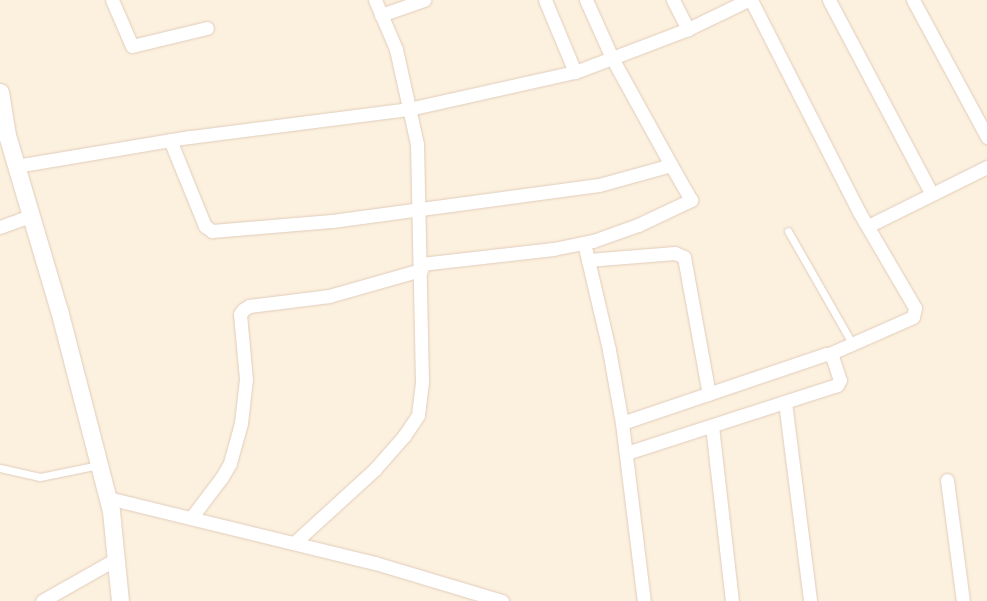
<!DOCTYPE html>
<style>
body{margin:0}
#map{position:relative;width:987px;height:601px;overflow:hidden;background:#fcf0de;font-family:"Exo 2",sans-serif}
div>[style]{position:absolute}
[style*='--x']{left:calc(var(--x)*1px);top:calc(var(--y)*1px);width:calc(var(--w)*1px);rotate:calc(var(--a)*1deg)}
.roads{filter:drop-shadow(0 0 1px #e0ccbb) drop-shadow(0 0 1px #e0ccbb)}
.service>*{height:7px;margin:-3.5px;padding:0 3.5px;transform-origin:3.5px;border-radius:3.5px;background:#fff}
.minor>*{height:13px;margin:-6.5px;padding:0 6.5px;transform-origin:6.5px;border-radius:6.5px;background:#fff}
.tertiary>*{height:17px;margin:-8.5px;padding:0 8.5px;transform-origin:8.5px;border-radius:8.5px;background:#fff}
span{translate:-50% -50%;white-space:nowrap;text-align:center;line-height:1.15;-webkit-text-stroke:3px #fff4e4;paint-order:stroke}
</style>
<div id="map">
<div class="roads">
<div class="service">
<div style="--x:788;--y:231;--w:129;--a:60.3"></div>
<div style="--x:0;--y:468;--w:41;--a:12.7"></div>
<div style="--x:40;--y:477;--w:60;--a:-11.5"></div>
</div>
<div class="minor">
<div style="--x:112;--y:0;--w:50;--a:66.5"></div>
<div style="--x:132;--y:46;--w:77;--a:-13.5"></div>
<div style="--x:545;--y:0;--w:78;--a:67.4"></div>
<div style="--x:673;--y:0;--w:33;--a:63"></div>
<div style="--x:688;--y:29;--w:67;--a:-25.8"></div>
<div style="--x:751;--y:0;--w:238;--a:63"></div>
<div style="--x:859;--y:212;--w:111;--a:59.7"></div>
<div style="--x:915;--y:308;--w:9;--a:103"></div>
<div style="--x:913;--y:317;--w:92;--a:156.2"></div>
<div style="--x:829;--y:0;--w:218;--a:62.1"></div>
<div style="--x:913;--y:0;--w:156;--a:61.6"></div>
<div style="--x:381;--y:15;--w:46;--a:-19.2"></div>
<div style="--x:170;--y:140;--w:93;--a:67.9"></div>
<div style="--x:205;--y:226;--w:9;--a:36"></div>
<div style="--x:212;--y:231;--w:120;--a:-4.8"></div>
<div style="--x:332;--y:221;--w:269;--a:-7.7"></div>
<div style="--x:599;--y:185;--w:75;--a:-15.5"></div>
<div style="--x:671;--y:165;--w:120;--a:-118.9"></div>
<div style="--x:613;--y:60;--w:66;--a:-114.2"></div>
<div style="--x:16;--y:166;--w:176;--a:-9.5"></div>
<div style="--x:190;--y:137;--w:221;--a:-7.3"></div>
<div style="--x:409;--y:109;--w:170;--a:-12.6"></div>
<div style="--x:575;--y:72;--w:121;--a:-20.8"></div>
<div style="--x:868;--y:226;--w:133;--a:-26.4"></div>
<div style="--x:0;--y:227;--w:33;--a:-20"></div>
<div style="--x:584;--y:243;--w:110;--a:76.8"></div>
<div style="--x:609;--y:350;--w:74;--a:79.9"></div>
<div style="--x:622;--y:423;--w:179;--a:83"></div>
<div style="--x:588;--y:260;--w:87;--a:-4.6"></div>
<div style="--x:675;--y:253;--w:10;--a:24"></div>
<div style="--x:684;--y:257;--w:139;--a:79.7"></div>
<div style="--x:421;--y:264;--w:133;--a:-6.5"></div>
<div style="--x:553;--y:249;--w:41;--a:-11.3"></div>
<div style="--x:593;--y:241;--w:48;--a:-19.6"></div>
<div style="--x:638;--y:225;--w:59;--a:-25.3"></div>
<div style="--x:691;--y:200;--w:40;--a:-119.7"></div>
<div style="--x:785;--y:402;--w:201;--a:82.8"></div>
<div style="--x:622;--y:423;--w:215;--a:-18.7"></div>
<div style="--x:826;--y:354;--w:6;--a:18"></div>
<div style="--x:832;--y:356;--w:25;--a:72"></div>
<div style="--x:840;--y:380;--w:6;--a:121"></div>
<div style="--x:837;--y:385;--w:222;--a:162.1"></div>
<div style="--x:712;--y:426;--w:176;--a:83.5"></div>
<div style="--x:947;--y:480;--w:122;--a:82.5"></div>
<div style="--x:108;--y:498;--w:275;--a:13.7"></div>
<div style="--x:375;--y:563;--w:133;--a:16.7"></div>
<div style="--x:191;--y:518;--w:51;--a:-52.9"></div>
<div style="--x:222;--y:477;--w:16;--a:-60"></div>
<div style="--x:230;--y:463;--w:41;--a:-74.6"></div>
<div style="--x:241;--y:423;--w:44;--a:-83.5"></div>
<div style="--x:246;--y:379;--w:65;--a:-95.3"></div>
<div style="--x:240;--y:314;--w:5;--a:-53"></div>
<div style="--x:243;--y:310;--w:7;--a:-34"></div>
<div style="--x:249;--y:306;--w:81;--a:-7.1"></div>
<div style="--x:329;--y:296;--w:96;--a:-15.8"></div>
<div style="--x:294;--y:543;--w:110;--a:-42.4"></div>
<div style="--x:375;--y:469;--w:44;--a:-48.7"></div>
<div style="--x:404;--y:436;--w:25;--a:-56"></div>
<div style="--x:418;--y:415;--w:33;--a:-83"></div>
<div style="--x:422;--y:382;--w:238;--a:-91.2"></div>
<div style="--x:417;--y:144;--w:97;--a:-102.5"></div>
<div style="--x:396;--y:49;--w:53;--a:-113.2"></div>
<div style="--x:42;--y:601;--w:85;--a:-29.6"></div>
</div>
<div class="tertiary">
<div style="--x:0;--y:92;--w:44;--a:80.8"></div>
<div style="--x:7;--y:135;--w:183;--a:73.5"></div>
<div style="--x:59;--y:310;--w:208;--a:75.5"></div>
<div style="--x:111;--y:511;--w:90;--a:84.3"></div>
</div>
</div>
</div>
